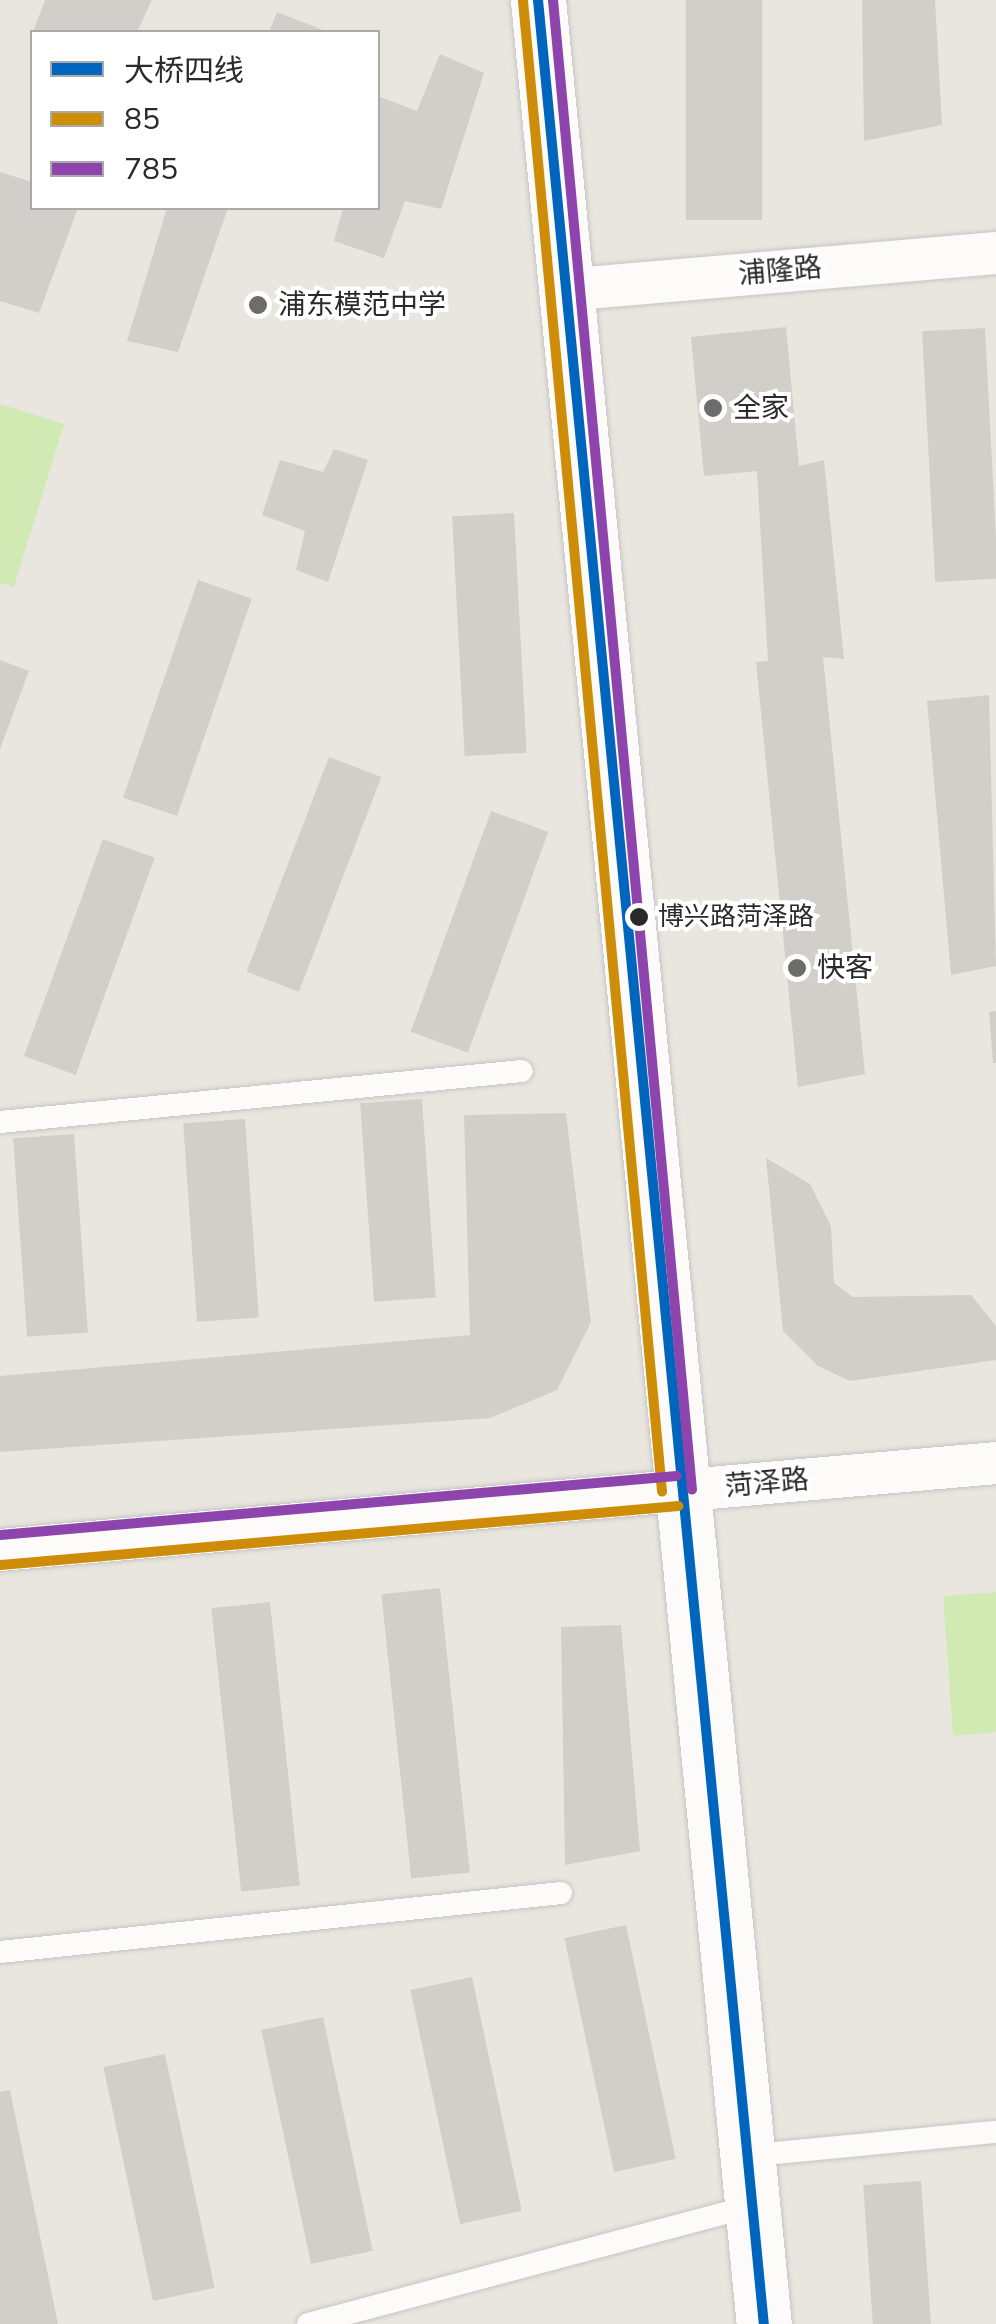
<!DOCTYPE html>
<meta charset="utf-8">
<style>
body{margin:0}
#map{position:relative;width:996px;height:2324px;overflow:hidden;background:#e9e6df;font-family:"Nunito Sans","Noto Sans SC",sans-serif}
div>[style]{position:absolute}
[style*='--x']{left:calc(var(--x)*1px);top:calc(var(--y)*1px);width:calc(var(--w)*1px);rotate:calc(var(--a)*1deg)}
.pitch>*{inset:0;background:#d1eab4}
.building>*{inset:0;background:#d2cfca;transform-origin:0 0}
.roads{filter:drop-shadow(0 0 2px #c6c5c5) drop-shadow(0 0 2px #c6c5c5)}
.lane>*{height:22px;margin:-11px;padding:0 11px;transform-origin:11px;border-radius:11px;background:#fcfbfa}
.street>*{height:42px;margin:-21px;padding:0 21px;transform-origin:21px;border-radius:21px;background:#fcfbfa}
.secondary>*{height:55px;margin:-27.5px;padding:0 27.5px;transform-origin:27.5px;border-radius:27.5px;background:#fcfbfa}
.bus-1>*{height:10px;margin:-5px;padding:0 5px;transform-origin:5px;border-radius:5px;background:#0065bd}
.bus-2>*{height:10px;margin:-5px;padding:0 5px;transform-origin:5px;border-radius:5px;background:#ce8d08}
.bus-3>*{height:10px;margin:-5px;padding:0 5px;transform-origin:5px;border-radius:5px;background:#8e44ad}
.dots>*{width:28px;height:28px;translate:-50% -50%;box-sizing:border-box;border:5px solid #fff;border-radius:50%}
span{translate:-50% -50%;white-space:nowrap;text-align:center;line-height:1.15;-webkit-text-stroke:8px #fff;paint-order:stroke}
.bus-label{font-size:26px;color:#2a2a2a}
.left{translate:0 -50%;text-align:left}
.street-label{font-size:28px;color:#2a2a2a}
.poi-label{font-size:28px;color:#2a2a2a}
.legend{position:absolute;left:30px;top:30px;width:350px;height:180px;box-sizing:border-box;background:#fff;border:2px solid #aaa;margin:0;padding:12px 18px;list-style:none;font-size:30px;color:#2a2a2a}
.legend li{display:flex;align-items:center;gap:20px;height:50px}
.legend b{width:50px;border:2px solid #aaa}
</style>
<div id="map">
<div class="pitch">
<div style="clip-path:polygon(0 404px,64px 424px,14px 587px,0 583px)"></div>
<div style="clip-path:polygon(996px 1592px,996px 1732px,953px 1736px,943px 1596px)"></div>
</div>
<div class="building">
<div style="clip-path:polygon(45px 0,152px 0,137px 32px,33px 32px)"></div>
<div style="left:686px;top:0;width:76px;height:220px"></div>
<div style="clip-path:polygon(862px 0,935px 0,942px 125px,864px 141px)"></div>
<div style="clip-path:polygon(277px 12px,328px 32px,269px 32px)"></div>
<div style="clip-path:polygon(440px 54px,484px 73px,441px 209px,405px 201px,384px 258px,334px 241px,343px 208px,378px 208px,378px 96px,417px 111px)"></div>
<div style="clip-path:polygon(0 172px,32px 182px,32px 208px,78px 208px,39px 313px,0 301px)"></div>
<div style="clip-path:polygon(167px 208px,228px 208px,178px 352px,127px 341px)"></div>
<div style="clip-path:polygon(786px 327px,799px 466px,824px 460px,844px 659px,823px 657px,865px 1074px,798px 1087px,756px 662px,768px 661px,757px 471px,704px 476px,691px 337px)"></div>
<div style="left:985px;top:328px;width:251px;height:63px;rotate:87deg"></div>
<div style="clip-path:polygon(334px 449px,368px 460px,328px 582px,296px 570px,305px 531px,262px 515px,280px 460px,323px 472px)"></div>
<div style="left:514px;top:513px;width:240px;height:62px;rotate:87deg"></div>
<div style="left:198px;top:580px;width:57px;height:230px;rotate:19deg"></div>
<div style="clip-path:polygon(0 660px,29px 671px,0 749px)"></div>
<div style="clip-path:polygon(989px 695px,996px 966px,951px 975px,927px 701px)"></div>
<div style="left:329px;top:757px;width:56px;height:230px;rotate:21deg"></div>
<div style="left:491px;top:811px;width:61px;height:235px;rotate:20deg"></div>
<div style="left:103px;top:839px;width:55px;height:231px;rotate:20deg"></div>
<div style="clip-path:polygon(996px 1011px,996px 1063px,993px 1063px,989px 1012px)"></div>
<div style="left:422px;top:1099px;width:199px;height:62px;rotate:86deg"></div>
<div style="clip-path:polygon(566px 1113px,591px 1322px,557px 1390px,490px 1418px,0 1452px,0 1376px,470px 1335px,464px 1115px)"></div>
<div style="left:245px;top:1119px;width:199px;height:62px;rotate:86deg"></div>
<div style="left:74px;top:1134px;width:199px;height:61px;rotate:86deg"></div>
<div style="clip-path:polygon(766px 1158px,810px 1184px,831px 1226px,834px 1283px,853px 1297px,971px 1295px,996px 1326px,996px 1360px,850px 1381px,818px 1366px,783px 1331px)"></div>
<div style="left:440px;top:1588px;width:286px;height:59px;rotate:84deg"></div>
<div style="left:270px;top:1602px;width:285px;height:59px;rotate:84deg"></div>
<div style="clip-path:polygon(621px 1625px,640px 1851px,565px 1865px,561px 1627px)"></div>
<div style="left:626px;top:1925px;width:239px;height:63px;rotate:78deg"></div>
<div style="left:472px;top:1977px;width:239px;height:63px;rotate:78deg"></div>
<div style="left:323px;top:2017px;width:239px;height:63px;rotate:78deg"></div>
<div style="left:165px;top:2054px;width:239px;height:63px;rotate:78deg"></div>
<div style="clip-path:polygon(10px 2090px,58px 2324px,0 2324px,0 2092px)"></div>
<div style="left:921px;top:2181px;width:143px;height:58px;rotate:86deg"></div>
</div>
<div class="roads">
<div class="lane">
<div style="--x:0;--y:1122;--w:524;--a:-5.58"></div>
<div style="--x:0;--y:1952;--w:564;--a:-6"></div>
<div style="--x:745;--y:2156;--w:252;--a:-5.5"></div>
<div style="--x:308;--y:2324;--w:459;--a:-14.9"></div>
</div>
<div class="street">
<div style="--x:564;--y:290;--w:434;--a:-4.9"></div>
<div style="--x:0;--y:1550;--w:1000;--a:-4.99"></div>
</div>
<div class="secondary">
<div style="--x:538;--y:0;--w:2335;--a:84.45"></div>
</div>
</div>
<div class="bus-1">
<div style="--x:538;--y:0;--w:2335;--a:84.45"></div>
</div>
<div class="bus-2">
<div style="--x:523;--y:1;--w:1497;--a:84.67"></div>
<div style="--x:1;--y:1565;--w:680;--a:-4.98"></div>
</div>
<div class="bus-3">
<div style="--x:553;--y:0;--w:1496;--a:84.67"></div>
<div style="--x:0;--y:1535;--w:679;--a:-4.99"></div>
</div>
<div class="dots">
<div style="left:258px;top:305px;background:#6d6c69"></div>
<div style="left:713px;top:408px;background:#6d6c69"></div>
<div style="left:639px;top:917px;background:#2a2a2a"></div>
<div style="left:797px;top:968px;background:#6d6c69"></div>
</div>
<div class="bus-label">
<span class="left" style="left:658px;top:917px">博兴路菏泽路</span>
</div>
<div class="street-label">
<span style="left:780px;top:271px;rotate:-5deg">浦隆路</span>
<span style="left:767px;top:1483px;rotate:-5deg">菏泽路</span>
</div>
<div class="poi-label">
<span class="left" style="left:278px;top:305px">浦东模范中学</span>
<span class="left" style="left:733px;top:408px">全家</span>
<span class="left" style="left:817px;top:968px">快客</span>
</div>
<ul class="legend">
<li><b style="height:12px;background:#0065bd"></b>大桥四线</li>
<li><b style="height:12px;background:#ce8d08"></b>85</li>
<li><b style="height:12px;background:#8e44ad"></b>785</li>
</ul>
</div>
